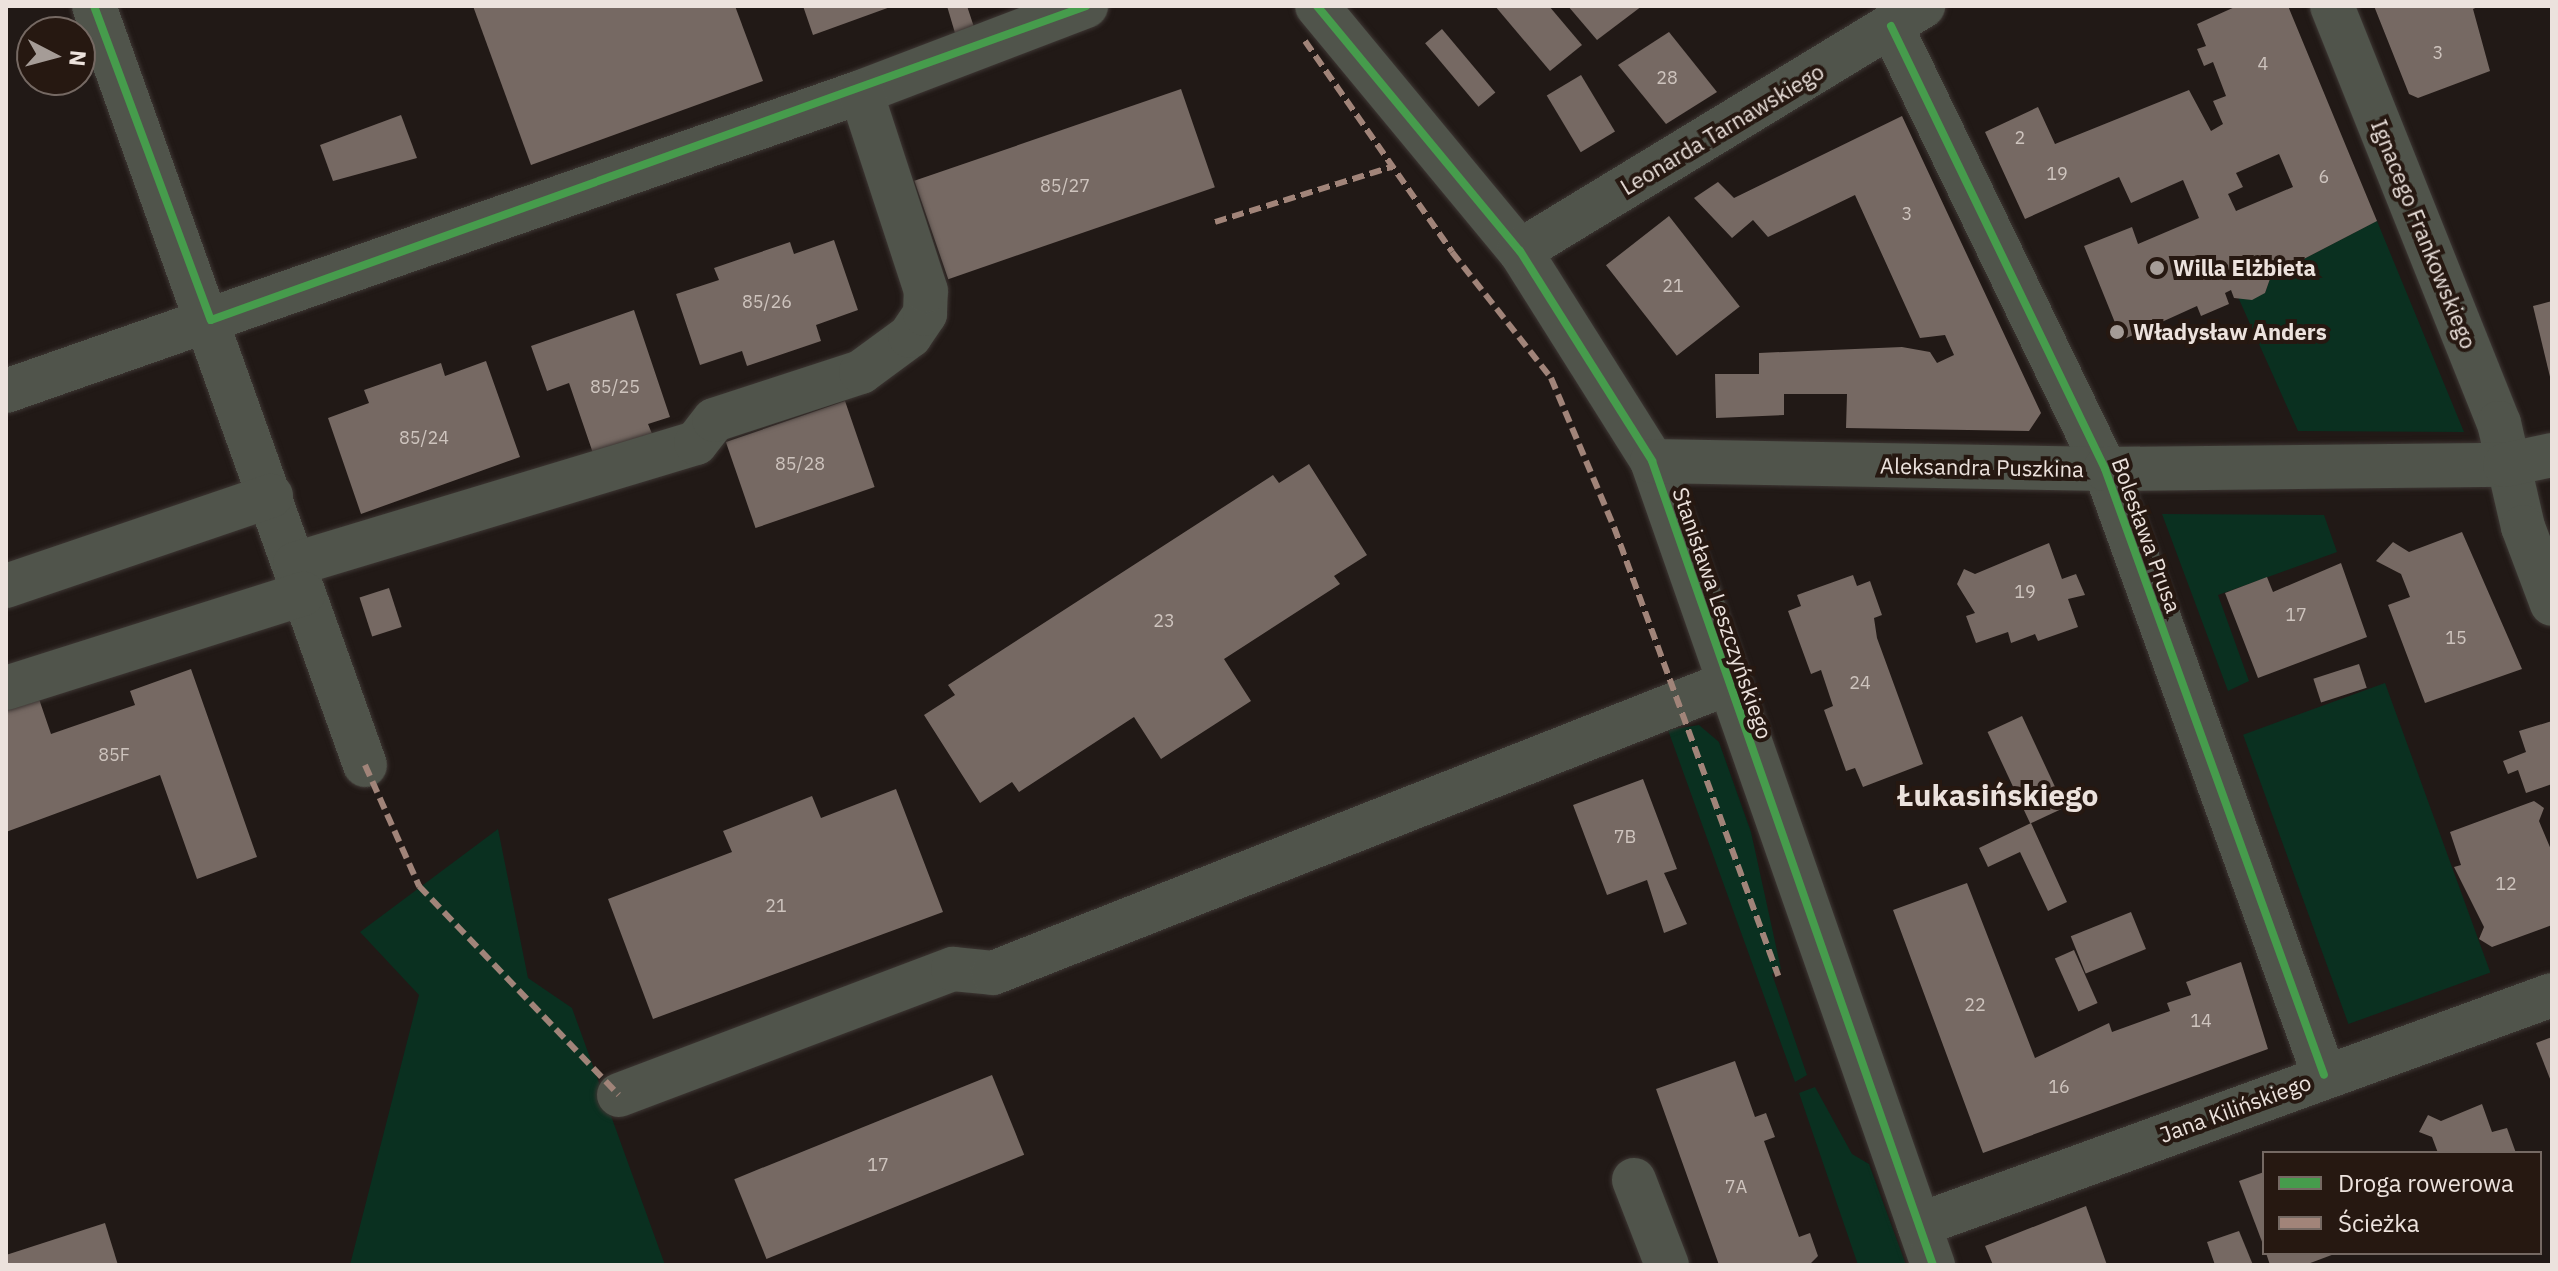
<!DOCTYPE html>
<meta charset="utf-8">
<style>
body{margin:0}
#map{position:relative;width:2558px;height:1271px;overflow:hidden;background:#211916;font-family:"IBM Plex Sans",sans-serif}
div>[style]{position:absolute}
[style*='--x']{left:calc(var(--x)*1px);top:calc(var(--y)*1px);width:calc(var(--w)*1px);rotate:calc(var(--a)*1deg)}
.green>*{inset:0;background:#0a3020;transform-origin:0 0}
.building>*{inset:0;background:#766963;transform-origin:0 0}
.roads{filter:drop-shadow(0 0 2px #3d3633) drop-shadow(0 0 2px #3d3633)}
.minor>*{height:44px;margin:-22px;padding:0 22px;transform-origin:22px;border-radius:22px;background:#50544b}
.quiet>*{height:6px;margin-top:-3px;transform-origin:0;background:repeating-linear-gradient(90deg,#a18479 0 12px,transparent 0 18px)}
.cycleway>*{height:8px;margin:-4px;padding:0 4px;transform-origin:4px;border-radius:4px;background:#469c4c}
.dots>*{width:22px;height:22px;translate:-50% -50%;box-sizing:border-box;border:4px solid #261811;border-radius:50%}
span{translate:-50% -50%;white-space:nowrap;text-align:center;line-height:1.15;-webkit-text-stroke:8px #261811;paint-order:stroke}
.number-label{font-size:18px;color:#cec4be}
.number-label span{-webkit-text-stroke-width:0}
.street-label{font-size:22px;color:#ece2dd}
.poi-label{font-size:22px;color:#ece2dd;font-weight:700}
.left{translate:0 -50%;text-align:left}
.district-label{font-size:30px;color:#ece2dd;font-weight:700}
.frame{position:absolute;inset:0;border:8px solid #ece2dd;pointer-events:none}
.legend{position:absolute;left:2262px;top:1151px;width:280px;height:104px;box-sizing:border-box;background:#261811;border:2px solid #756963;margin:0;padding:10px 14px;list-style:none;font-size:24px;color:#ece2dd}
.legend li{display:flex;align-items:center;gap:16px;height:40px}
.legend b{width:40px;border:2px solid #756963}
.north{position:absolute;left:16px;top:16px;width:80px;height:80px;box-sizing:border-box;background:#261811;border:2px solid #756963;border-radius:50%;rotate:96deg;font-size:22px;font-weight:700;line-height:32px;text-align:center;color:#ece2dd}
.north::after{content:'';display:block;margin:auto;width:28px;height:36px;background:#a59c97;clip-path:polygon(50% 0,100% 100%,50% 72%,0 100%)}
</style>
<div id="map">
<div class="green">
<div style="clip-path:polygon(2377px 221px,2464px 432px,2298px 431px,2238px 297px,2265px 293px,2271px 276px)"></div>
<div style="clip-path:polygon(2162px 514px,2324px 515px,2337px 552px,2218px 595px,2249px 681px,2228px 691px)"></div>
<div style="left:2385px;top:683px;width:308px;height:151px;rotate:70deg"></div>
<div style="clip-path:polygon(1699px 725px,1719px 742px,1751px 832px,1781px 969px,1772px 974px,1807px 1075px,1795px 1082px,1668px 730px)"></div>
<div style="clip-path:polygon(498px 829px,528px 978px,572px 1008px,665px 1265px,350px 1265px,419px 995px,360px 932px)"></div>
<div style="clip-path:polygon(1815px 1087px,1852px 1154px,1869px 1164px,1906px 1265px,1858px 1265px,1799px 1093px)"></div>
</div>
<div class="building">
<div style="clip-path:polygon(473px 6px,735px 6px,763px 81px,531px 165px)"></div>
<div style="clip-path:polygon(803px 6px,893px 6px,813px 35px)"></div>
<div style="clip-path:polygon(947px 6px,967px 6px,974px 27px,955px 33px)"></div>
<div style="clip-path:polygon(1495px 6px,1549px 6px,1582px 45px,1550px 71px)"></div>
<div style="clip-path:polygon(1568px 6px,1642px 6px,1597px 40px)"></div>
<div style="clip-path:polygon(evenodd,2237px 6px,2288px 6px,2377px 221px,2271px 276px,2265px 293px,2252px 300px,2234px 298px,2231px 290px,2225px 293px,2229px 304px,2201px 316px,2197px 306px,2122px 340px,2084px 246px,2132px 227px,2138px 244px,2199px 218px,2183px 180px,2131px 203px,2119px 177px,2025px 219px,1985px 132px,2038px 107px,2055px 144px,2189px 90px,2211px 131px,2223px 124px,2213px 101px,2226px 96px,2213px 62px,2204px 66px,2197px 49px,2206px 46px,2197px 24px,2237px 6px,2279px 154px,2293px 187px,2236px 211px,2228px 194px,2243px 187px,2236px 173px,2279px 154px)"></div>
<div style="clip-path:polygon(2374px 6px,2480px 6px,2473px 9px,2490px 71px,2418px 98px,2409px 94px)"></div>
<div style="left:1442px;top:29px;width:83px;height:22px;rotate:50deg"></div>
<div style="clip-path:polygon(1669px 32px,1717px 92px,1666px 124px,1618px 65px)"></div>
<div style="left:1581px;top:75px;width:66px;height:40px;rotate:59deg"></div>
<div style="left:1181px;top:89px;width:104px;height:282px;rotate:71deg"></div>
<div style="clip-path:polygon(401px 115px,417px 158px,333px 181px,320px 145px)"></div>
<div style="clip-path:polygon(1902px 116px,2041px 413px,2029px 431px,1846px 428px,1847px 394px,1784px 394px,1784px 415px,1716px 418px,1715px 374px,1759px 374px,1759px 353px,1902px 347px,1930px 352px,1937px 363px,1954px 355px,1945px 335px,1920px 338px,1855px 195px,1768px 237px,1753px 220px,1732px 238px,1694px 198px,1718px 182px,1734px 198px)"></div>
<div style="left:1669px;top:216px;width:115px;height:80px;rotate:52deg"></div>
<div style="clip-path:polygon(834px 240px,858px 310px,816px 325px,821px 341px,747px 366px,742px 351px,700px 365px,676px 294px,719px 280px,714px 268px,790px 242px,794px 254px)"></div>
<div style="clip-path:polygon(2552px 301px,2552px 381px,2551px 381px,2533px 306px)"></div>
<div style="clip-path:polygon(634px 310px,670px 417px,648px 424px,655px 441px,596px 462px,569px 383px,547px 391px,531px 346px)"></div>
<div style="clip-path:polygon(486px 361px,520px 457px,361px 514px,328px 418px,369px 403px,364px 390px,441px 363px,445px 376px)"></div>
<div style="left:845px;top:401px;width:91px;height:126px;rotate:71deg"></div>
<div style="clip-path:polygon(1309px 464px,1367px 555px,1334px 576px,1340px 584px,1224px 659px,1251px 701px,1161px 759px,1134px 717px,1019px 792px,1012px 782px,980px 803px,924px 715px,955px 695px,948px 685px,1273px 475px,1279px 483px)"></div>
<div style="clip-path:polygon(2462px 532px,2522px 669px,2425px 703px,2388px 605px,2410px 597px,2401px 574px,2376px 561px,2393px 542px,2409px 552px)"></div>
<div style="clip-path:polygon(2049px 543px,2062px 579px,2076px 574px,2085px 595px,2068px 599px,2078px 627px,2038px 641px,2035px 634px,2011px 643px,2008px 632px,1976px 643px,1966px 616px,1975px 613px,1957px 584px,1964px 569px,1975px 574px)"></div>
<div style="clip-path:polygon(2341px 563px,2367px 637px,2258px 678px,2225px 593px,2267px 577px,2273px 592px)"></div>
<div style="clip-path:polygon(1853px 575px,1857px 586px,1870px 581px,1882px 615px,1874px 618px,1877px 638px,1923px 764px,1863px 787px,1855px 768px,1846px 771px,1824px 710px,1833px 706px,1821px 670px,1811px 674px,1788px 611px,1801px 606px,1797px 595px)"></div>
<div style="left:389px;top:588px;width:41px;height:31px;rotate:72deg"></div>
<div style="left:2359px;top:664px;width:25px;height:48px;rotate:72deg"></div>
<div style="clip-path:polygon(191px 669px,257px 857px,197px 879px,160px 775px,6px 832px,6px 707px,38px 696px,51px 734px,135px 705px,130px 691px)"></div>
<div style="left:2022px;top:716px;width:101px;height:38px;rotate:65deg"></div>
<div style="clip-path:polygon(2552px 721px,2552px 784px,2526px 793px,2518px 770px,2508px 774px,2503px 761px,2526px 752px,2519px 731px)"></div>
<div style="clip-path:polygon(1643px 779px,1677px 869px,1664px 873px,1687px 924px,1664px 933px,1647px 880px,1607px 895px,1573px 805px)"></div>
<div style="clip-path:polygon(896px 789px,943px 912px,653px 1019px,608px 899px,732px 852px,723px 831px,812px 796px,821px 818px)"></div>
<div style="clip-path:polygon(2534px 801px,2544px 808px,2539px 821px,2552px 852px,2552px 925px,2492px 947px,2479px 939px,2484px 927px,2454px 867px,2461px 865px,2450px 832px)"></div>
<div style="clip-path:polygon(2031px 823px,2067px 902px,2048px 911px,2020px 852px,1988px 867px,1979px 848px)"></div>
<div style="clip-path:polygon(1967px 883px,2035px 1058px,2109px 1023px,2112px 1032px,2170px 1011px,2167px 1003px,2191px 995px,2186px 982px,2241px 962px,2268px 1049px,1983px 1153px,1893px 910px)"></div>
<div style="left:2131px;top:912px;width:40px;height:65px;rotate:68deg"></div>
<div style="left:2074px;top:950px;width:58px;height:21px;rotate:66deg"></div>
<div style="clip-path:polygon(2552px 1037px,2552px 1084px,2536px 1043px)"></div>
<div style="clip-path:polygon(1735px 1061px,1755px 1117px,1766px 1113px,1775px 1137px,1764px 1141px,1799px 1237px,1810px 1233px,1818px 1256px,1809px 1265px,1719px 1265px,1656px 1089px)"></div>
<div style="left:992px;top:1075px;width:86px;height:278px;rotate:68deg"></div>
<div style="clip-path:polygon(2482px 1104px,2492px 1132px,2507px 1128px,2516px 1153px,2438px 1153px,2432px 1137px,2419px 1132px,2428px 1115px,2441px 1121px)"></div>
<div style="clip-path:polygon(2264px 1172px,2264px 1247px,2239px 1181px)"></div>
<div style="clip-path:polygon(2086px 1206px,2107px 1265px,1993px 1265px,1985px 1246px)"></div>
<div style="clip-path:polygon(105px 1223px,118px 1265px,6px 1265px,6px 1255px)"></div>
<div style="clip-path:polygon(2239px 1231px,2253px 1265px,2215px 1265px,2207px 1242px)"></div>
<div style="clip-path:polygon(2266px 1253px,2337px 1253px,2305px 1265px,2270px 1265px)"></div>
</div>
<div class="roads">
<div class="minor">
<div style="--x:94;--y:6;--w:806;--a:70.35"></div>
<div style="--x:1317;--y:6;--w:318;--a:50.4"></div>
<div style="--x:1520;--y:251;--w:248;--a:57.8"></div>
<div style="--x:1652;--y:461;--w:852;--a:70.74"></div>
<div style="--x:2332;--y:6;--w:449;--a:68.2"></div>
<div style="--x:2499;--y:423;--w:107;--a:77"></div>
<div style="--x:2523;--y:527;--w:82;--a:69.4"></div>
<div style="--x:1891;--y:26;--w:492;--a:64.2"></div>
<div style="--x:2105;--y:469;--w:644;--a:70.13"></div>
<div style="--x:1520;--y:251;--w:472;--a:-31.3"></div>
<div style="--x:6;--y:391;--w:906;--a:-19.28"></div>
<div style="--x:861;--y:92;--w:241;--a:-20.9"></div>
<div style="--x:1652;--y:461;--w:453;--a:1"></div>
<div style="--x:2105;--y:469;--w:400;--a:-0.6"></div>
<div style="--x:2505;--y:465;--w:48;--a:-12"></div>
<div style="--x:295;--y:564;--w:419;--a:-16.8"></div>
<div style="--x:696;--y:443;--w:29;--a:-52"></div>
<div style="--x:714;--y:420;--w:155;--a:-18.1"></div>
<div style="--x:861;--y:372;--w:61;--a:-36.3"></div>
<div style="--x:910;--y:336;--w:27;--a:-56"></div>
<div style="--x:925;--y:314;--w:23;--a:-88"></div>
<div style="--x:926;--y:291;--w:209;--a:-108.1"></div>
<div style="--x:6;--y:586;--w:280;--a:-18.8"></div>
<div style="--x:6;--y:688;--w:312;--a:-17.6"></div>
<div style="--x:619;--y:1095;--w:357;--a:-20.7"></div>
<div style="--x:953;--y:969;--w:40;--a:5.7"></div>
<div style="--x:993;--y:973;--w:788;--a:-21.52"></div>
<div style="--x:1634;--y:1180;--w:91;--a:68.8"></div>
<div style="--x:1919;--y:1225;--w:673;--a:-19.97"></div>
</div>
</div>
<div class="quiet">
<div style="--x:1305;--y:41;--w:257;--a:55.1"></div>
<div style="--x:1452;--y:252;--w:160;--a:51.8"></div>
<div style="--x:1551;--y:378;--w:162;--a:67.1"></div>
<div style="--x:1614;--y:527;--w:478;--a:69.9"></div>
<div style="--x:1215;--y:222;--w:185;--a:-17.3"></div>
<div style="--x:365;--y:765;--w:133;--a:65.9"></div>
<div style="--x:419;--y:886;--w:289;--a:46.3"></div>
</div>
<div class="cycleway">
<div style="--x:94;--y:6;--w:335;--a:69.6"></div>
<div style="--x:211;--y:320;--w:930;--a:-19.74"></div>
<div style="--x:1317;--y:6;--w:318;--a:50.4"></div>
<div style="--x:1520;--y:251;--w:248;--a:57.8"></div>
<div style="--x:1652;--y:461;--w:852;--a:70.74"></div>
<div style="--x:1891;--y:26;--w:492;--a:64.2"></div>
<div style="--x:2105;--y:469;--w:644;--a:70.13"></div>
</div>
<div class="dots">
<div style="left:2157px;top:268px;background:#a59c97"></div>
<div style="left:2117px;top:332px;background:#a59c97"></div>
</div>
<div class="number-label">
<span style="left:2438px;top:53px">3</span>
<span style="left:2263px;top:64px">4</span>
<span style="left:1667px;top:78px">28</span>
<span style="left:2020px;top:138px">2</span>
<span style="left:2057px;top:174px">19</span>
<span style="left:2324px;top:177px">6</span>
<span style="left:1065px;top:186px">85/27</span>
<span style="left:1907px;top:214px">3</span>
<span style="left:1673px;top:286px">21</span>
<span style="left:767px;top:302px">85/26</span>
<span style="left:615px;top:387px">85/25</span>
<span style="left:424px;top:438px">85/24</span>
<span style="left:800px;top:464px">85/28</span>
<span style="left:2025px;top:592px">19</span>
<span style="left:2296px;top:615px">17</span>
<span style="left:1164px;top:621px">23</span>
<span style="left:2456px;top:638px">15</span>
<span style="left:1860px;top:683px">24</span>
<span style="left:114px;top:755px">85F</span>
<span style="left:1625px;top:837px">7B</span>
<span style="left:2506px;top:884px">12</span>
<span style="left:776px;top:906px">21</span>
<span style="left:1975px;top:1005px">22</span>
<span style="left:2201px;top:1021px">14</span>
<span style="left:2059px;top:1087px">16</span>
<span style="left:878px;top:1165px">17</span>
<span style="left:1736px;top:1187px">7A</span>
</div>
<div class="street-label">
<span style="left:1722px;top:129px;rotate:-31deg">Leonarda Tarnawskiego</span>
<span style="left:2424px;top:234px;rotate:68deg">Ignacego Frankowskiego</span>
<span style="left:1982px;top:467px;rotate:1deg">Aleksandra Puszkina</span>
<span style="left:2147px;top:535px;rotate:70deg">Bolesława Prusa</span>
<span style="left:1723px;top:613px;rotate:71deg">Stanisława Leszczyńskiego</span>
<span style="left:2235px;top:1108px;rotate:-20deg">Jana Kilińskiego</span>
</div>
<div class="poi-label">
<span class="left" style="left:2173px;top:268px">Willa Elżbieta</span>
<span class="left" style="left:2133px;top:332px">Władysław Anders</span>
</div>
<div class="district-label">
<span style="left:1998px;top:795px">Łukasińskiego</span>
</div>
<div class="frame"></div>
<ul class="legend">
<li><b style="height:10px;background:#469c4c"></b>Droga rowerowa</li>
<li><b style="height:10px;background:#a18479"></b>Ścieżka</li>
</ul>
<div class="north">N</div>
</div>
